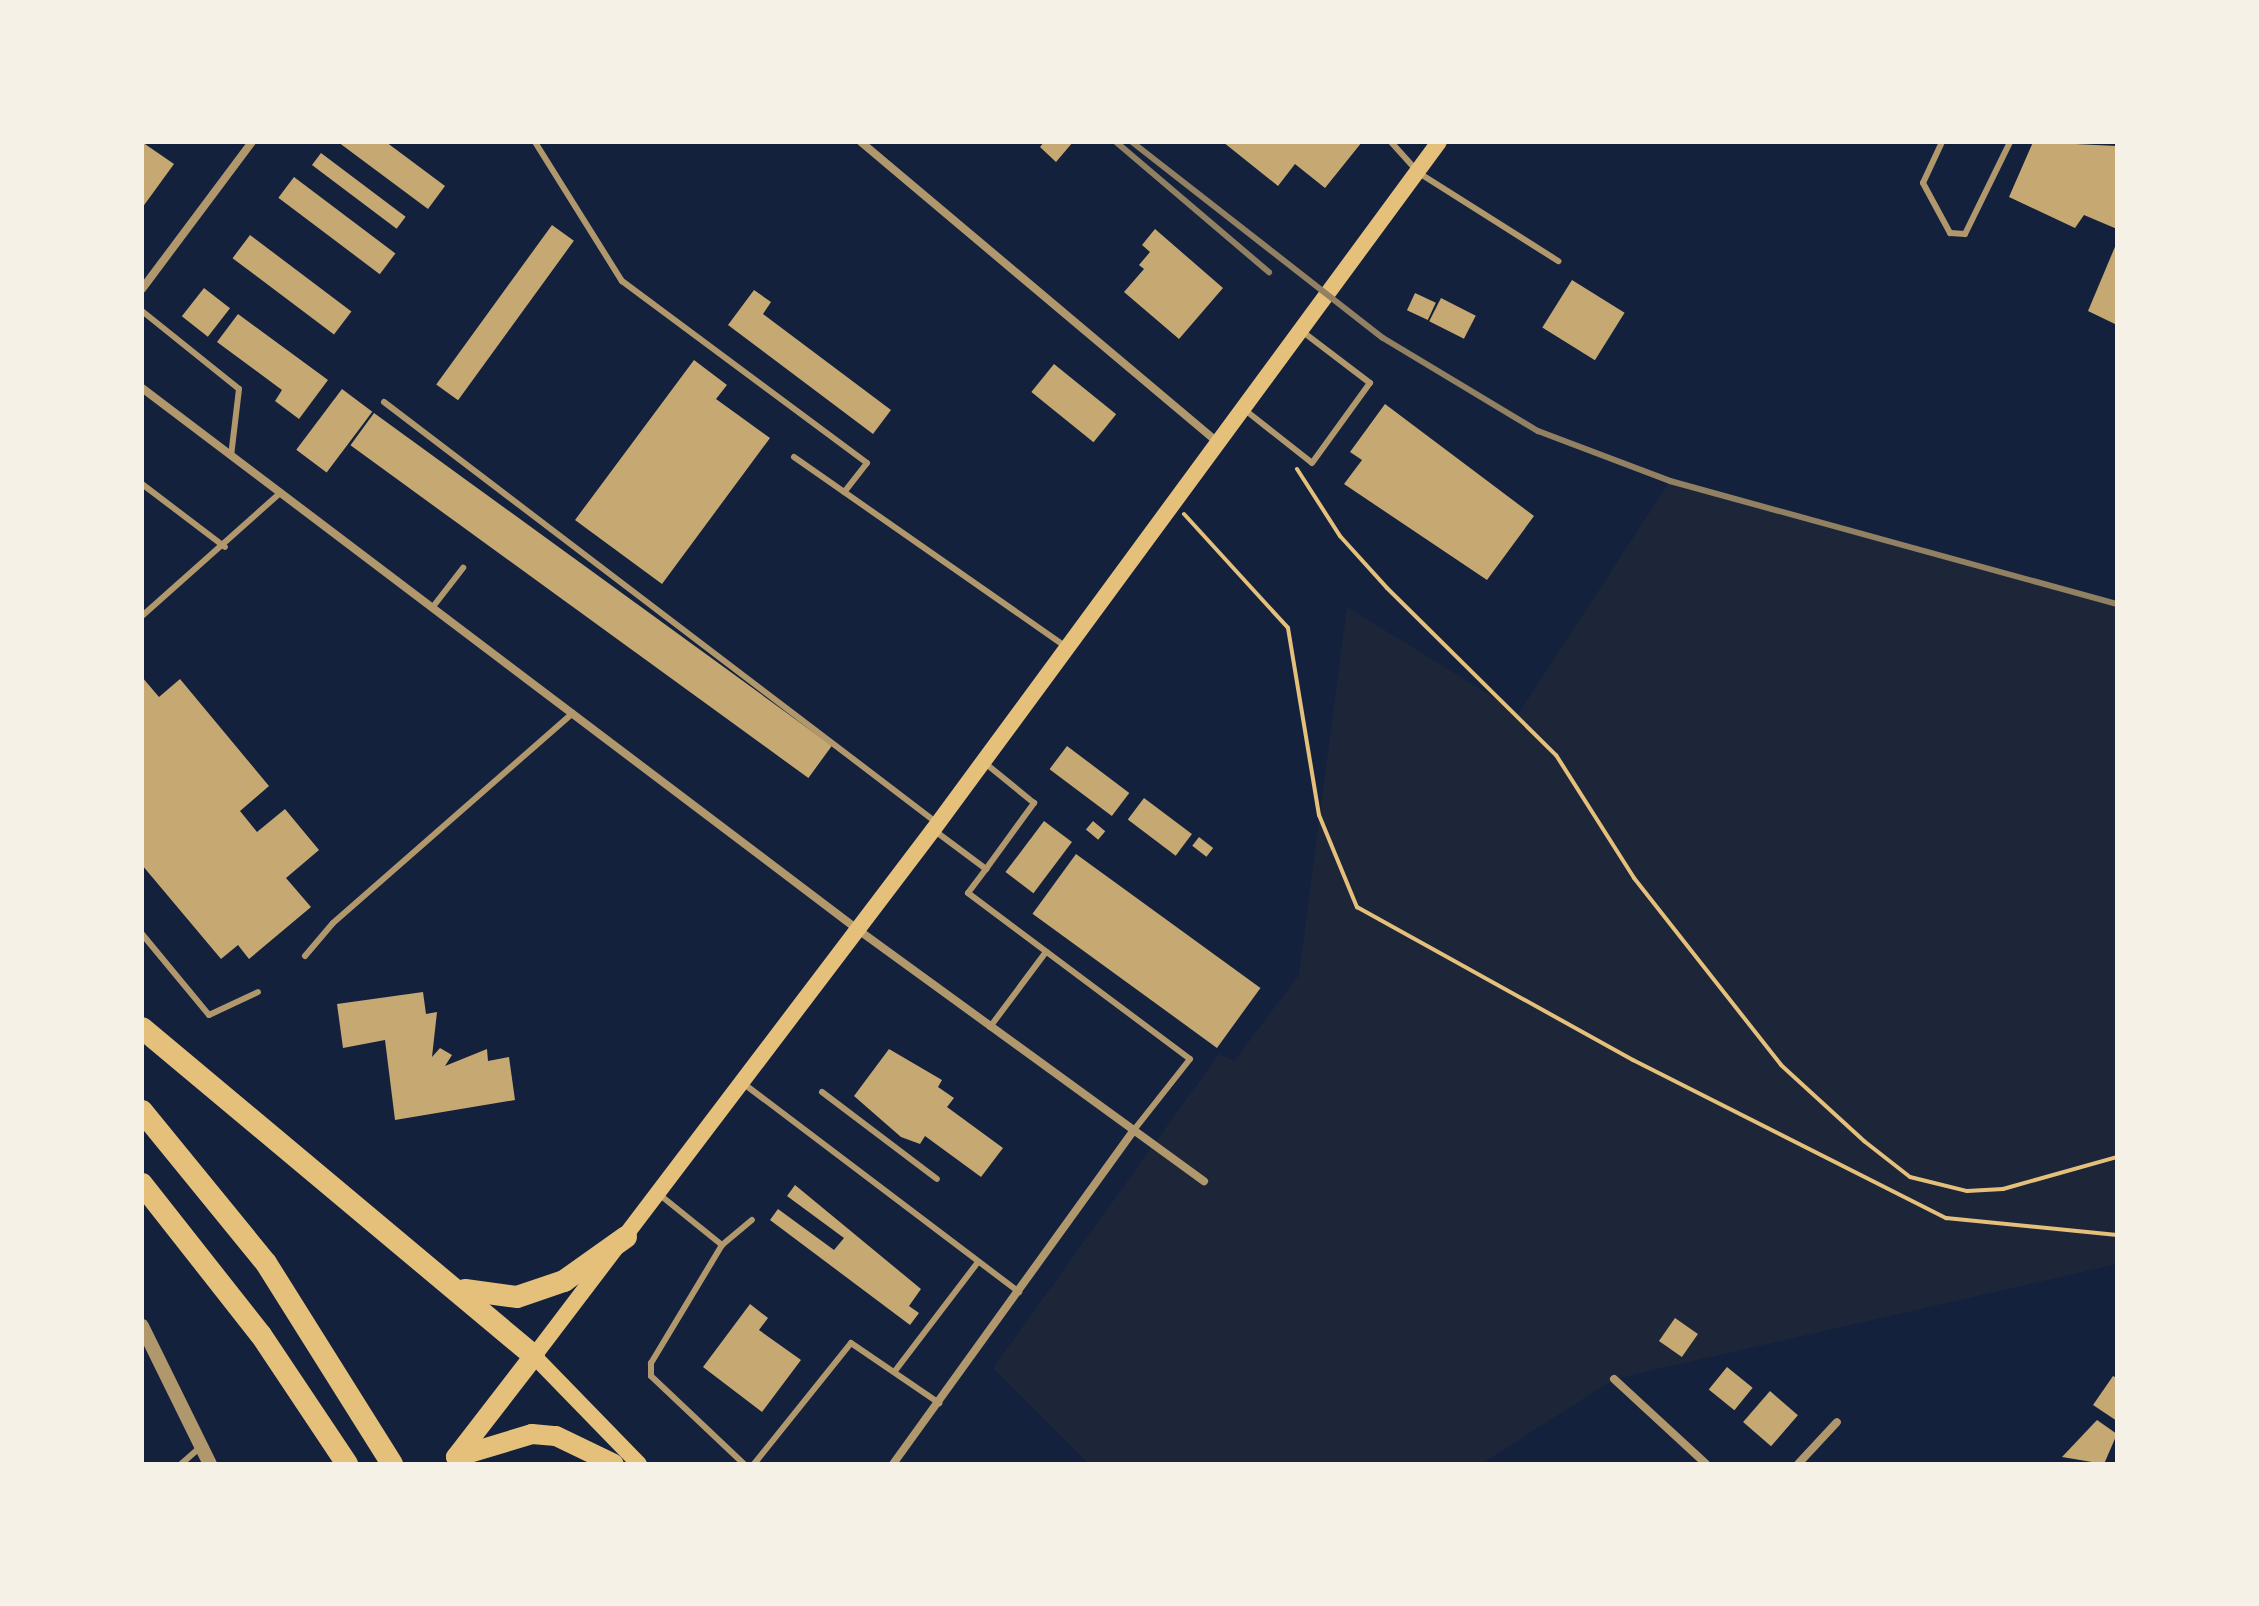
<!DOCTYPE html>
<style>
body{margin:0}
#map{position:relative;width:2259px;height:1606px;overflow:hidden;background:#14213d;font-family:"Sofia Sans Condensed",sans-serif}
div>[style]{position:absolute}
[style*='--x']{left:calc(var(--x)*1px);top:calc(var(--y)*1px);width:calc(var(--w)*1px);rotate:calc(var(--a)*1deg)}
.green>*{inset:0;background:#1d2539}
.building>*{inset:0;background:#c6a872;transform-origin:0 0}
.path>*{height:4px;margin:-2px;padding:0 2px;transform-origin:2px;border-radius:2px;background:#e5c07b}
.service>*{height:6px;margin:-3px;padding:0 3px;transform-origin:3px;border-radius:3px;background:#b1986c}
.minor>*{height:8px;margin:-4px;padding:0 4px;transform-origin:4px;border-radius:4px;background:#b1986c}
.tertiary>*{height:14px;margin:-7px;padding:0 7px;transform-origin:7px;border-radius:7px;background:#b1986c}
.secondary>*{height:16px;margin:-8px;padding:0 8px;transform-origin:8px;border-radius:8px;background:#e5c07b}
.primary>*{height:20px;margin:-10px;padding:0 10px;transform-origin:10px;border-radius:10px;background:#e5c07b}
.motorway>*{height:22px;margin:-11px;padding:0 11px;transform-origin:11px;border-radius:11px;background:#e5c07b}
.rail>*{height:6px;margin:-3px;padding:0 3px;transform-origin:3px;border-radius:3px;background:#918062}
span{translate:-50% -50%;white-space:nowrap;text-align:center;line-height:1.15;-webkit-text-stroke:8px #f6f1e7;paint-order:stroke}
.frame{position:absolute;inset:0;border:144px solid #f6f1e7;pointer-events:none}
</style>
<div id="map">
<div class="green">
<div style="clip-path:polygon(1670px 481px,2117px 604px,2117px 1264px,1614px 1379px,1481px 1464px,1089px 1464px,993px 1368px,1219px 1054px,1234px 1061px,1299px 975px,1347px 607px,1519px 713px)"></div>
</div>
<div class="building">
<div style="clip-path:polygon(142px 142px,174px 164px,142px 208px)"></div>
<div style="clip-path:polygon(338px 142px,386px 142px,445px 186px,428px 209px)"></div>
<div style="clip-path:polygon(1044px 142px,1073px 142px,1056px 162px,1040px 147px)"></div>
<div style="clip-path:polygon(1223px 142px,1362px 142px,1325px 188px,1295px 164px,1278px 186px)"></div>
<div style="clip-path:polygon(2033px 142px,2117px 146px,2117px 229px,2084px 215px,2075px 228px,2009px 197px)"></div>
<div style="left:321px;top:153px;width:106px;height:15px;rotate:37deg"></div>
<div style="left:294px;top:177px;width:127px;height:26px;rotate:37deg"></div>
<div style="left:552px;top:225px;width:27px;height:197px;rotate:36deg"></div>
<div style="clip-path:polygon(1155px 229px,1223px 288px,1179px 339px,1124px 292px,1144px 269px,1139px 265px,1150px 252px,1142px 245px)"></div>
<div style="left:250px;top:235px;width:127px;height:29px;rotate:37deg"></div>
<div style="clip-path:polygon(2117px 242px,2117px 325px,2088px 311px)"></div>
<div style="left:1572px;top:280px;width:62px;height:56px;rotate:32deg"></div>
<div style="left:204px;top:288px;width:33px;height:36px;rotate:38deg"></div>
<div style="clip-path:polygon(754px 290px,771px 302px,763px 314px,891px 410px,873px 434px,728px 325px)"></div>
<div style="left:1415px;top:293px;width:23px;height:19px;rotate:25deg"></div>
<div style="left:1441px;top:298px;width:39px;height:26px;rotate:27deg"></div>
<div style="clip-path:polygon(238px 314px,328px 380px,299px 419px,275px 401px,282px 390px,217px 342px)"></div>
<div style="clip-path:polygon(694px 360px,727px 385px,716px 399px,770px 438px,662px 584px,575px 520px)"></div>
<div style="left:1054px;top:364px;width:80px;height:36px;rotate:39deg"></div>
<div style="left:342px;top:389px;width:38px;height:76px;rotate:37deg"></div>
<div style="clip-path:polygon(1385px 404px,1534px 516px,1487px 580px,1344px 484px,1362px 460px,1350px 452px)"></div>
<div style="left:374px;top:413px;width:566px;height:40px;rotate:36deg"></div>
<div style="clip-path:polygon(142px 677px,159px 697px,180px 679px,269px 786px,240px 811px,257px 832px,285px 809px,319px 850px,286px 878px,311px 907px,249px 959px,238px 945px,221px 959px,142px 865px)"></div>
<div style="left:1067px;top:746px;width:78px;height:29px;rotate:37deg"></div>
<div style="left:1144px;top:798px;width:60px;height:27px;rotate:37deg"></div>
<div style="left:1044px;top:821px;width:35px;height:64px;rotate:37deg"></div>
<div style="left:1093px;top:821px;width:16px;height:11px;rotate:40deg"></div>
<div style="left:1199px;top:837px;width:18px;height:11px;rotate:38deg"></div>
<div style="left:1076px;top:854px;width:228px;height:74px;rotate:36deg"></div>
<div style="clip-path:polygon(423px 992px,426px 1014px,437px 1012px,432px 1057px,440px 1048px,452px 1055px,445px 1066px,487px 1049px,488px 1061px,509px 1057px,515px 1100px,395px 1120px,385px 1040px,343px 1048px,337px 1004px)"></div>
<div style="clip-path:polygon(889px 1049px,942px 1080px,938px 1087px,954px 1098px,947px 1107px,1003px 1148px,981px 1177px,925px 1136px,920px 1144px,901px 1137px,854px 1096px)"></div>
<div style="clip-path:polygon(795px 1185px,921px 1289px,909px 1306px,919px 1313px,910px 1325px,770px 1220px,778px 1209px,834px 1250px,844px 1238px,787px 1196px)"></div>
<div style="clip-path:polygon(750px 1304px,768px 1318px,759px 1330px,801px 1360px,762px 1412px,703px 1367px)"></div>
<div style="left:1675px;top:1318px;width:28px;height:28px;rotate:35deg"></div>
<div style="left:1727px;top:1367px;width:33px;height:29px;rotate:39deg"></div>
<div style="clip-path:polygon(2113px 1376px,2117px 1378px,2117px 1421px,2093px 1405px)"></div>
<div style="left:1770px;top:1391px;width:37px;height:41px;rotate:41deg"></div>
<div style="clip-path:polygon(2097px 1420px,2117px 1434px,2104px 1464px,2062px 1457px)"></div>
</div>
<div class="path">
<div style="--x:1297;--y:469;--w:80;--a:57.3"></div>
<div style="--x:1340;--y:536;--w:70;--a:47.9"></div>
<div style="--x:1387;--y:588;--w:238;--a:44.7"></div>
<div style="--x:1556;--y:755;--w:146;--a:57.6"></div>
<div style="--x:1634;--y:878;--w:238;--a:51.8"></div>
<div style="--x:1781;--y:1065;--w:113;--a:42.5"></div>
<div style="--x:1864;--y:1141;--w:58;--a:38"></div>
<div style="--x:1910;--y:1177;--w:59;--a:13.8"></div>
<div style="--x:1967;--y:1191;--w:36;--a:-3"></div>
<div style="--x:2003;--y:1189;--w:118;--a:-15.7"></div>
<div style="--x:1184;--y:514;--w:154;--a:47.6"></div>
<div style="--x:1288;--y:628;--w:190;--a:80.6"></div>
<div style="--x:1319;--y:815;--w:100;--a:67.6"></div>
<div style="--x:1357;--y:907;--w:316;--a:29"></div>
<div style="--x:1633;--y:1060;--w:351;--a:26.8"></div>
<div style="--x:1946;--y:1218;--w:172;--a:5.7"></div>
</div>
<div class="service">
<div style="--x:535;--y:142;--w:164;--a:58"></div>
<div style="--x:622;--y:281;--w:305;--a:36.6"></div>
<div style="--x:867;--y:463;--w:37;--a:128"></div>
<div style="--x:1391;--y:142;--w:42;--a:47.9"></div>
<div style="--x:1419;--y:173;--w:165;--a:32.3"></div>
<div style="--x:1942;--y:142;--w:45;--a:114.9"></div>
<div style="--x:1923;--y:183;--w:57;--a:61.6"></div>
<div style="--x:1950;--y:233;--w:15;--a:4"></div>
<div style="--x:1965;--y:234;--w:102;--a:-63.9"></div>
<div style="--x:142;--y:311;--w:124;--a:38.8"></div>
<div style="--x:239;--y:389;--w:67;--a:96.8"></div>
<div style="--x:384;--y:402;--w:694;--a:37.27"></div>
<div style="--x:1245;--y:410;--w:85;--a:38.3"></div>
<div style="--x:1312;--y:463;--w:99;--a:-54.1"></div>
<div style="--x:1370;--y:383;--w:84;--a:-142.7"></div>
<div style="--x:794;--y:457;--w:332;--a:34.9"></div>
<div style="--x:142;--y:484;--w:104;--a:37.2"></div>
<div style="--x:432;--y:608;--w:51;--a:-52.2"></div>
<div style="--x:142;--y:616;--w:185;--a:-41.7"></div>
<div style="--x:935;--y:831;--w:64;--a:36.7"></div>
<div style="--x:986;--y:869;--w:82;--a:-54"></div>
<div style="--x:1034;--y:803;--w:63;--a:-140.8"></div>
<div style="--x:986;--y:869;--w:30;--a:127"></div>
<div style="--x:968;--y:893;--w:277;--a:36.8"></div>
<div style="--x:1190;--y:1059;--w:90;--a:128.3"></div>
<div style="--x:142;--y:934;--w:105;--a:50.4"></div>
<div style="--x:209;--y:1015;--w:54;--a:-25.1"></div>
<div style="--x:305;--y:956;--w:43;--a:-49.7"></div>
<div style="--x:333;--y:923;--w:319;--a:-41.2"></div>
<div style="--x:990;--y:1027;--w:94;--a:-53.3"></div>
<div style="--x:744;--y:1084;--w:345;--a:37.1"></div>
<div style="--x:822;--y:1092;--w:144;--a:37.1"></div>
<div style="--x:660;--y:1195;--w:80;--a:38.9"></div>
<div style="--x:722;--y:1245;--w:138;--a:121"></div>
<div style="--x:651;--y:1363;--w:13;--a:90"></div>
<div style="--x:651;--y:1376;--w:128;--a:43.4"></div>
<div style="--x:722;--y:1245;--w:39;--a:-40"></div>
<div style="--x:895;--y:1371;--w:137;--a:-52.7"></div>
<div style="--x:181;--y:1464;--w:28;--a:-41"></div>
<div style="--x:754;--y:1464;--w:155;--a:-51.3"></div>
<div style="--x:851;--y:1343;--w:107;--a:34.3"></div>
</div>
<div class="minor">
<div style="--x:861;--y:142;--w:467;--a:40.1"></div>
<div style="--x:142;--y:289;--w:184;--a:-53.2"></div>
<div style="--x:142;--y:388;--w:897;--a:37.11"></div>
<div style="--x:857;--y:929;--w:429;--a:36"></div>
<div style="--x:1614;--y:1379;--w:125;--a:42.7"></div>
<div style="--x:893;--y:1464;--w:412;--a:-54.2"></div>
<div style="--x:1798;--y:1464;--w:57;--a:-47.1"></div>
</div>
<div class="tertiary">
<div style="--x:142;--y:1326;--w:154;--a:63.8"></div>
</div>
<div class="secondary">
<div style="--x:639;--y:1464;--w:151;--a:-134.2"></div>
<div style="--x:534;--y:1356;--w:660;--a:-52.82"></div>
<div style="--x:933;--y:830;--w:854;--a:-53.67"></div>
</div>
<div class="primary">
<div style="--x:456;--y:1457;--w:79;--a:-16.8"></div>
<div style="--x:532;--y:1434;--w:24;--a:5"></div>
<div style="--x:556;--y:1436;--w:64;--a:25.8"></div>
<div style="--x:456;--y:1457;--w:128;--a:-52.3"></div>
</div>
<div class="motorway">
<div style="--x:142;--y:1028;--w:511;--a:39.92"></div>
<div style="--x:142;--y:1111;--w:196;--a:50.8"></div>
<div style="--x:266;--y:1263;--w:237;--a:57.9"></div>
<div style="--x:142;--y:1184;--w:192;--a:51.8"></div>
<div style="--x:261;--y:1335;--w:155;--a:56.3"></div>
<div style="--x:465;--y:1290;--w:52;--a:7.7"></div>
<div style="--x:517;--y:1297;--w:50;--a:-18.8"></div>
<div style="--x:564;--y:1281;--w:76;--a:-35.4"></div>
</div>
<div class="rail">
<div style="--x:1116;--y:142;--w:201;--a:40.4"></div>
<div style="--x:1132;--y:142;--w:318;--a:38"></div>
<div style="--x:1383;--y:338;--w:181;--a:31"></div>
<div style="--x:1538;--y:431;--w:141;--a:20.7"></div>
<div style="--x:1670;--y:481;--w:464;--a:15.4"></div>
</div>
<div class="frame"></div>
</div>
